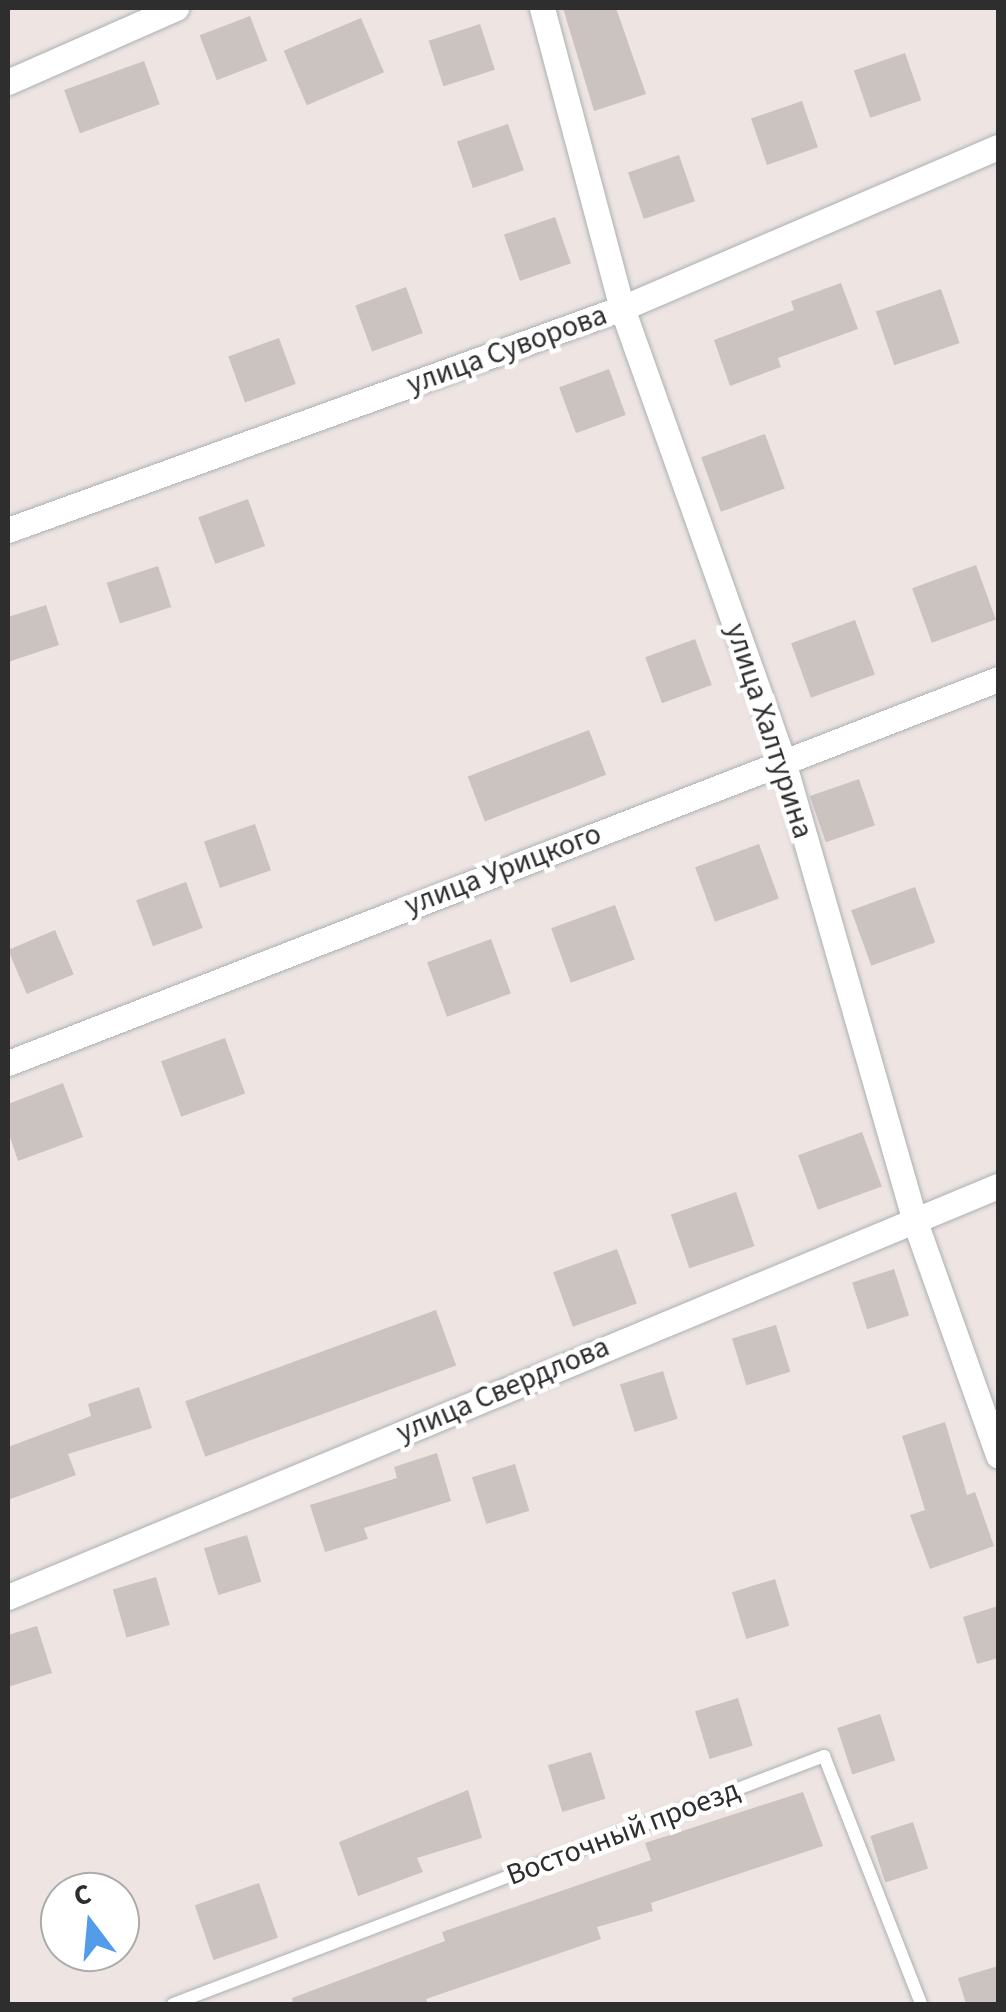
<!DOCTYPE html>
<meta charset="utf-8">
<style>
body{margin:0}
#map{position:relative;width:1006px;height:2012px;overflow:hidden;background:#eee5e2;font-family:"Source Sans 3",sans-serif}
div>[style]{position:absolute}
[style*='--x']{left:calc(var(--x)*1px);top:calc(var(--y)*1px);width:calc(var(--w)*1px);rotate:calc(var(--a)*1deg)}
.building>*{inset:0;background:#cac3c0;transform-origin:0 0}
.roads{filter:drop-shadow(0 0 2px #abb0b5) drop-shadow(0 0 2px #abb0b5)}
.service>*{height:12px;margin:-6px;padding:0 6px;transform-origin:6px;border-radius:6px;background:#fff}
.minor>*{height:25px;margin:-12.5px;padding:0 12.5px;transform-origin:12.5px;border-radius:12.5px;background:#fff}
span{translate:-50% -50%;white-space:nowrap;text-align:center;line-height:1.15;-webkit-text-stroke:9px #fff;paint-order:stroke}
.street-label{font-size:30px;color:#2e2e2e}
.frame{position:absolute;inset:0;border:10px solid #2e2e2e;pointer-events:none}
.north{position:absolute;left:40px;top:1872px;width:100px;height:100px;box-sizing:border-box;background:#fff;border:2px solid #ababab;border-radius:50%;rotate:344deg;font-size:28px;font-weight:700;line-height:40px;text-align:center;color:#2e2e2e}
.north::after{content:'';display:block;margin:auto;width:35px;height:45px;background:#539ce9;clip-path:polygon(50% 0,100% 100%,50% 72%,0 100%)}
</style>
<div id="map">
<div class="building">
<div style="clip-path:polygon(563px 8px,616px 8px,646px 94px,594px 111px)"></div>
<div style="left:250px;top:16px;width:48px;height:54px;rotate:69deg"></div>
<div style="left:361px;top:18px;width:59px;height:84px;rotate:67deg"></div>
<div style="left:480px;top:24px;width:48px;height:54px;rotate:72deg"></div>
<div style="left:905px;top:53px;width:50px;height:54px;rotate:71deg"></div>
<div style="left:144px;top:61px;width:46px;height:85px;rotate:70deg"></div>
<div style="left:802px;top:101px;width:49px;height:54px;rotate:71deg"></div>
<div style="left:508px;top:124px;width:49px;height:54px;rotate:71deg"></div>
<div style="left:679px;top:155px;width:49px;height:54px;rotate:71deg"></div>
<div style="left:555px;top:217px;width:49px;height:54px;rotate:71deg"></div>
<div style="clip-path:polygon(841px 283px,858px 329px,778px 358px,781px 367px,730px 386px,714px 340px,794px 310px,791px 301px)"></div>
<div style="left:406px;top:287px;width:49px;height:54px;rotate:70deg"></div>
<div style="left:941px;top:289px;width:57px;height:69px;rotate:71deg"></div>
<div style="left:279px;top:338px;width:49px;height:54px;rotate:70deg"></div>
<div style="left:609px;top:369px;width:49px;height:53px;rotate:70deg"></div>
<div style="left:765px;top:434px;width:58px;height:68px;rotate:70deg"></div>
<div style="left:248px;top:499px;width:50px;height:53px;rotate:70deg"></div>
<div style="left:976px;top:565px;width:58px;height:68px;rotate:70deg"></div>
<div style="left:158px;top:566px;width:43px;height:54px;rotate:72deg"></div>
<div style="clip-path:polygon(46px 605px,59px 645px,8px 662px,8px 617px)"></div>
<div style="left:855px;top:620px;width:58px;height:68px;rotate:70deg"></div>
<div style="left:695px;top:639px;width:49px;height:53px;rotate:70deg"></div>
<div style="left:589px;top:730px;width:48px;height:130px;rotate:69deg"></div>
<div style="left:859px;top:779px;width:49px;height:52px;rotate:71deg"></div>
<div style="left:255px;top:824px;width:49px;height:54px;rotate:71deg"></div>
<div style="left:759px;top:844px;width:58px;height:68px;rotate:70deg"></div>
<div style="left:186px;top:882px;width:49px;height:53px;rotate:70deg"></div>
<div style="left:915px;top:887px;width:59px;height:68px;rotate:70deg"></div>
<div style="left:615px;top:905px;width:58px;height:68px;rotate:70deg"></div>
<div style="left:55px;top:930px;width:48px;height:51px;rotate:67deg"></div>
<div style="left:491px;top:939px;width:58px;height:68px;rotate:70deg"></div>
<div style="left:225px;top:1038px;width:59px;height:68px;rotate:70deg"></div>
<div style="clip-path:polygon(63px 1083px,83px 1137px,18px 1161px,8px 1131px,8px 1104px)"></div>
<div style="left:862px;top:1132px;width:58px;height:68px;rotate:70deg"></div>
<div style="left:736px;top:1192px;width:57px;height:69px;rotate:71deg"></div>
<div style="left:617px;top:1249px;width:58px;height:68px;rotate:70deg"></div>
<div style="left:894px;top:1269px;width:49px;height:44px;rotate:72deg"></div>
<div style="left:436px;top:1310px;width:59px;height:267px;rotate:70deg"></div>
<div style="left:776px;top:1325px;width:49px;height:46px;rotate:73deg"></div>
<div style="left:663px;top:1371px;width:50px;height:45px;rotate:73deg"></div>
<div style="clip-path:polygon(139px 1387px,152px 1428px,68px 1454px,76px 1475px,8px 1500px,8px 1447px,91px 1416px,88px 1404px)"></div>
<div style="clip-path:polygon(945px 1422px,967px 1495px,975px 1492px,994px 1546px,930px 1569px,910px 1515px,925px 1510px,902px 1436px)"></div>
<div style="clip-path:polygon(437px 1453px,451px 1501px,364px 1528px,368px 1539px,325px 1552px,310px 1505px,397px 1478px,394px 1467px)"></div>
<div style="left:515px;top:1464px;width:49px;height:45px;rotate:73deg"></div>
<div style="left:247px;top:1535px;width:49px;height:45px;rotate:73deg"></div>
<div style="left:156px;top:1577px;width:50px;height:45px;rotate:74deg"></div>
<div style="left:775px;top:1579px;width:49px;height:45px;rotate:73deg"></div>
<div style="clip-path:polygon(998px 1606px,998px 1658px,977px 1664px,963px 1617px)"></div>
<div style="clip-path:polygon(37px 1626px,52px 1673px,8px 1687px,8px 1635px)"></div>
<div style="left:738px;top:1698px;width:50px;height:45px;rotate:73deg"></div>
<div style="left:880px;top:1714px;width:49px;height:45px;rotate:72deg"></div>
<div style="left:591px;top:1752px;width:49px;height:45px;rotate:73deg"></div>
<div style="clip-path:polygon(468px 1790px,482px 1838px,417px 1858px,423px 1872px,358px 1896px,339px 1842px)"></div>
<div style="clip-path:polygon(803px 1792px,823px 1846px,651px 1903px,653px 1911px,597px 1927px,601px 1939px,426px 1999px,428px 2004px,293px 2004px,292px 1998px,445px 1941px,442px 1932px,651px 1860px,645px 1843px)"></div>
<div style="left:913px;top:1822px;width:49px;height:45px;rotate:72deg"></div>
<div style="left:259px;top:1883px;width:58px;height:68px;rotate:71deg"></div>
<div style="clip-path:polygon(998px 1966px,998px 2004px,966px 2004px,958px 1978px)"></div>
</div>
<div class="roads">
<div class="service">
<div style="--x:173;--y:2004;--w:697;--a:-20.85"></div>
<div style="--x:824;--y:1756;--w:266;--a:68.6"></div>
</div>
<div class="minor">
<div style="--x:542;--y:8;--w:310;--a:75.1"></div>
<div style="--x:622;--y:308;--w:481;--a:70.4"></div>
<div style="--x:783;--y:761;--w:476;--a:74"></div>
<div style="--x:914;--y:1219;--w:251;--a:70.4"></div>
<div style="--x:8;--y:82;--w:184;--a:-23.8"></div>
<div style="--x:8;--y:530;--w:653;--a:-19.88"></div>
<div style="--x:622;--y:308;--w:409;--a:-23.2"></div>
<div style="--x:8;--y:1063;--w:1062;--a:-21.2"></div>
<div style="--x:8;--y:1597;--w:1072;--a:-22.55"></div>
</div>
</div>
<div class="street-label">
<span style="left:507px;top:350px;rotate:-20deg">улица Суворова</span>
<span style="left:769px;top:731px;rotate:72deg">улица Халтурина</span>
<span style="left:503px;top:870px;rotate:-21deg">улица Урицкого</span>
<span style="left:503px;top:1390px;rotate:-23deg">улица Свердлова</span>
<span style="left:623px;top:1833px;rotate:-21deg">Восточный проезд</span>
</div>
<div class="frame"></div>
<div class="north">С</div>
</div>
